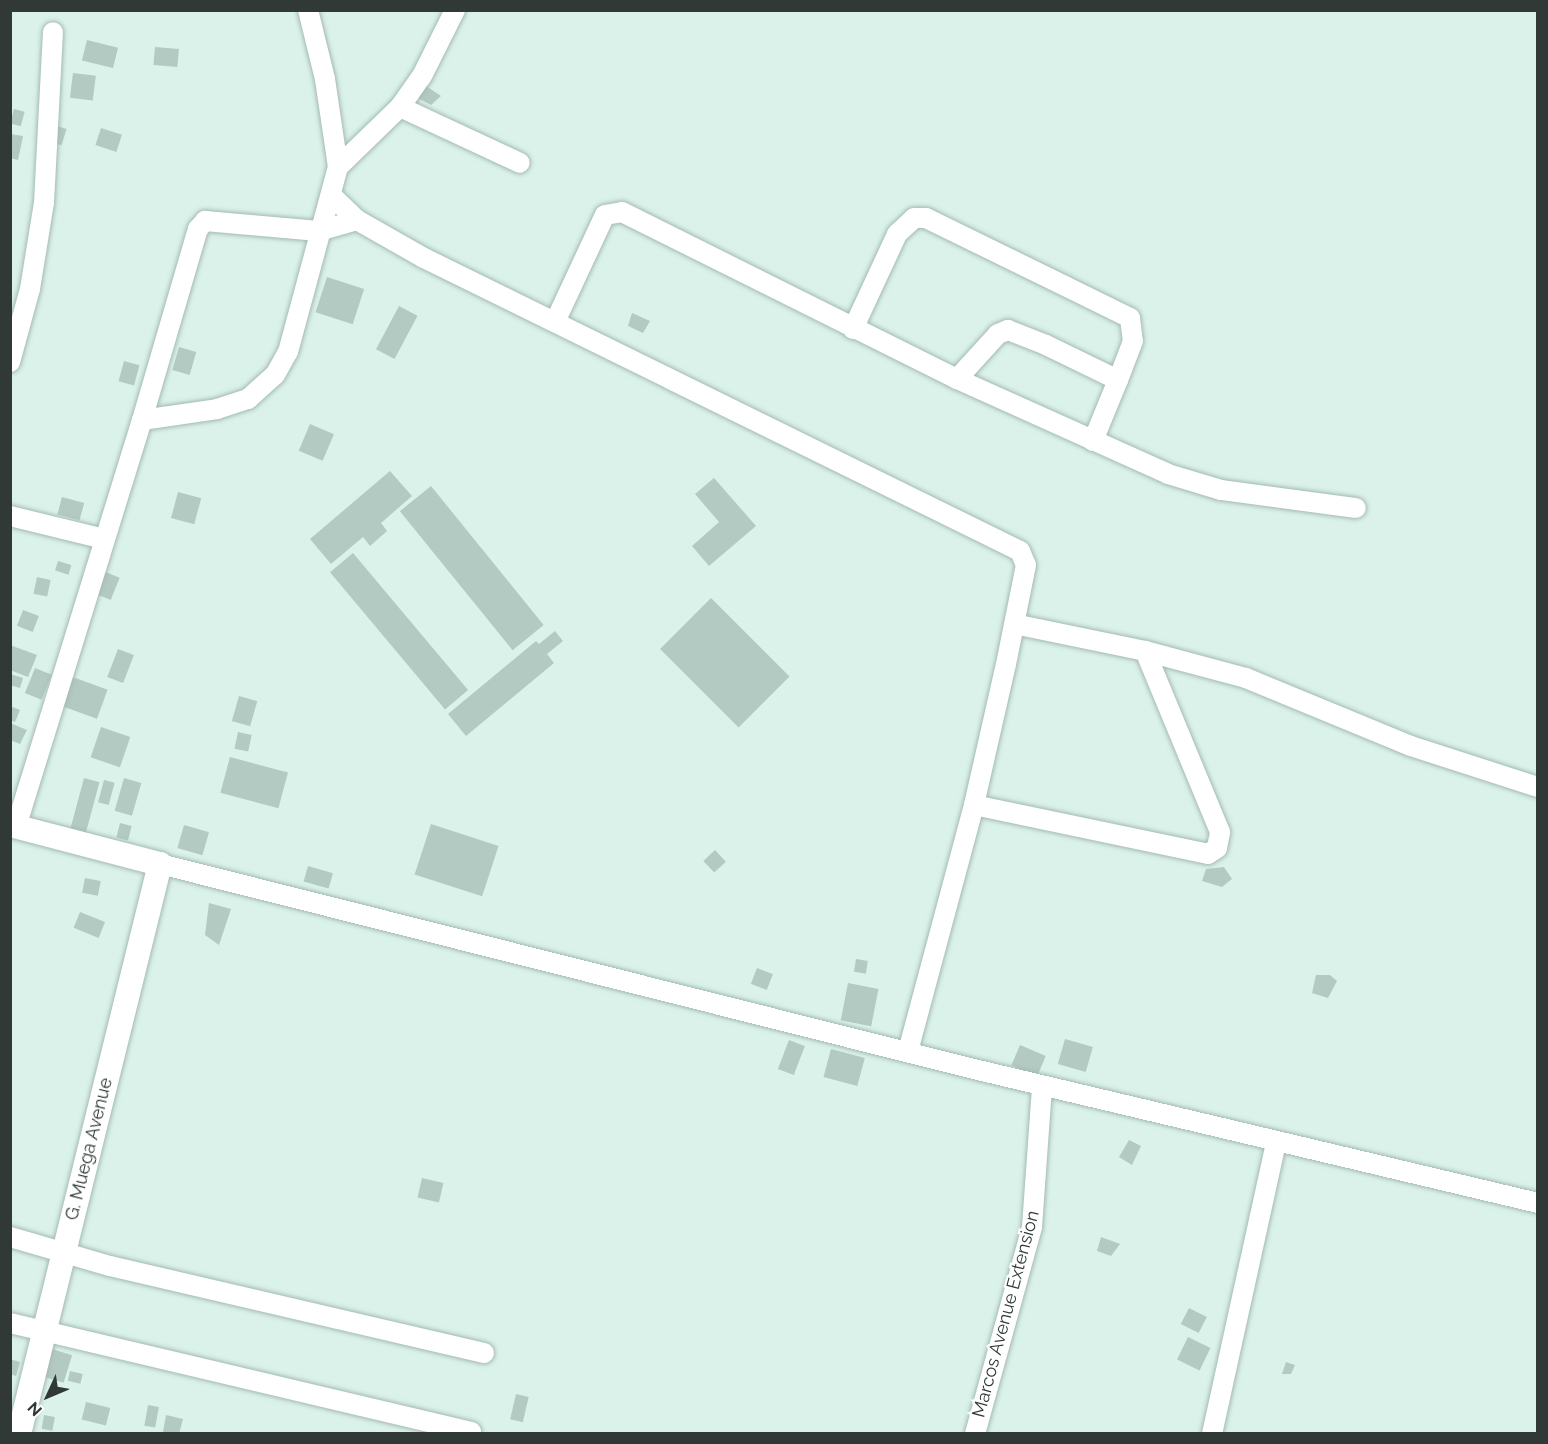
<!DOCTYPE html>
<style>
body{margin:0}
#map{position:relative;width:1548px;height:1444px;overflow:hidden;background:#daf2ea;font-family:Raleway,sans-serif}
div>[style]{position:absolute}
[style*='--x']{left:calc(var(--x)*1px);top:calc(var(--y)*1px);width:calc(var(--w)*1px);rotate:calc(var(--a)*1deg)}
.building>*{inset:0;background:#b3cac2;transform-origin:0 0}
.roads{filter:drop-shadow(0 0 2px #a4bab3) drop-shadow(0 0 2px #a4bab3)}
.minor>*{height:20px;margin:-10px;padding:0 10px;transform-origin:10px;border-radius:10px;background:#fff}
.tertiary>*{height:24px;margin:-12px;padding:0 12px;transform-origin:12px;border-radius:12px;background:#fff}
span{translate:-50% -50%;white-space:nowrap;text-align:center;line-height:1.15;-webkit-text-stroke:4.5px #fff;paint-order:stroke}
.street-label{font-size:18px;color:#303936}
.frame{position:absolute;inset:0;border:12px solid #303936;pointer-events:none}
.north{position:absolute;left:18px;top:1366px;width:60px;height:60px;-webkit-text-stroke:4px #fff;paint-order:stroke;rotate:226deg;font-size:16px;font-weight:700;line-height:24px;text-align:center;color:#303936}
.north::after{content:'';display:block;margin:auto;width:21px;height:27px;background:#303936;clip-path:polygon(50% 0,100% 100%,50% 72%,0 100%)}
</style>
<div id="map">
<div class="building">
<div style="left:87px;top:40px;width:32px;height:21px;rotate:14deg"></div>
<div style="left:155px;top:47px;width:24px;height:18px;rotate:5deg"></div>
<div style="left:73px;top:73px;width:23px;height:25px;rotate:7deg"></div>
<div style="clip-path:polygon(426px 86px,441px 96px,431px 105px,416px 97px)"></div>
<div style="left:14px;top:109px;width:11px;height:15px;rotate:15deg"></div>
<div style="left:57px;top:126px;width:10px;height:17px;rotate:17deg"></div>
<div style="left:101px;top:128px;width:22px;height:18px;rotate:18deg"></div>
<div style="clip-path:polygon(10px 134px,23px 136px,18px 160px,10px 158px)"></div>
<div style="left:327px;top:277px;width:39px;height:37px;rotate:18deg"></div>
<div style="left:399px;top:306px;width:21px;height:49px;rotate:28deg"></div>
<div style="clip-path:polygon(632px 313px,650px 321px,643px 333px,628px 326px)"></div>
<div style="left:179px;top:347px;width:18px;height:24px;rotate:16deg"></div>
<div style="left:124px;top:361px;width:16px;height:21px;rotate:15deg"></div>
<div style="left:310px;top:424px;width:26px;height:29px;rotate:23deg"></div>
<div style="clip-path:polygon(390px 471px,412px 496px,381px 523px,387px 531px,370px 546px,363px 537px,331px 564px,310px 539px)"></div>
<div style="clip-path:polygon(714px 478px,756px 526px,709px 566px,692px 546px,719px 522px,695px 494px)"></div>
<div style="left:431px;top:486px;width:179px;height:40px;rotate:51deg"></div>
<div style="left:178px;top:492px;width:24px;height:27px;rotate:15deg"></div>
<div style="left:62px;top:497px;width:23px;height:18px;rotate:15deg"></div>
<div style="left:353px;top:553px;width:179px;height:30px;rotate:50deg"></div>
<div style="left:58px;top:561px;width:14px;height:10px;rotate:17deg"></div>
<div style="left:103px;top:571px;width:18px;height:24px;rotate:22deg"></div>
<div style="left:37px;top:577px;width:14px;height:17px;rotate:12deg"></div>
<div style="left:711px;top:598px;width:111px;height:72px;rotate:45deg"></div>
<div style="left:23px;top:610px;width:17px;height:17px;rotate:21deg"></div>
<div style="clip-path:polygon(555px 631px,563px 641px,547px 654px,554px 663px,466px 736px,448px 714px,536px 641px,539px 644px)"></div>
<div style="clip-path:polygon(10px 645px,37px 655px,28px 677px,10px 670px)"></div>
<div style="left:118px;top:649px;width:17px;height:30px;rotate:21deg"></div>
<div style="left:35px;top:668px;width:18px;height:27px;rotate:22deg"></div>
<div style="clip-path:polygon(10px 674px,23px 678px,20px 688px,10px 685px)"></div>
<div style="left:70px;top:676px;width:40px;height:31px;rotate:20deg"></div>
<div style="left:239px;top:696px;width:19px;height:26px;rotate:16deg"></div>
<div style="clip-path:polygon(10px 706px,20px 710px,15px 722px,10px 720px)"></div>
<div style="clip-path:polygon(10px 723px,27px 730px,20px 744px,10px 740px)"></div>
<div style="left:101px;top:727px;width:31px;height:32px;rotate:19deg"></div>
<div style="left:238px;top:732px;width:14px;height:17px;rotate:12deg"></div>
<div style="left:230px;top:757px;width:60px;height:37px;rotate:15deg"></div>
<div style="left:84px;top:778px;width:16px;height:52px;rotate:15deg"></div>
<div style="left:124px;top:778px;width:18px;height:34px;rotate:16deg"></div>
<div style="left:104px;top:780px;width:11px;height:23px;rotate:15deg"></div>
<div style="left:120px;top:823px;width:12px;height:15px;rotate:14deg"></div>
<div style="left:431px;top:824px;width:71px;height:53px;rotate:18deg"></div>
<div style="left:184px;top:825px;width:26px;height:24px;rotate:16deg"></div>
<div style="left:715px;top:850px;width:16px;height:16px;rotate:47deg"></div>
<div style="left:308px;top:866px;width:26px;height:16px;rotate:16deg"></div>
<div style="clip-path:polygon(1224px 867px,1232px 879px,1222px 887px,1202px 881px,1206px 869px)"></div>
<div style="left:85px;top:878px;width:16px;height:15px;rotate:11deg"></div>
<div style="clip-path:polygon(209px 903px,231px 909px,219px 945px,205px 935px)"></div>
<div style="left:80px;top:912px;width:27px;height:17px;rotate:22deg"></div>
<div style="left:856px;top:959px;width:12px;height:13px;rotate:9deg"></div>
<div style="left:757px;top:968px;width:17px;height:17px;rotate:21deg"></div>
<div style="clip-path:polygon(1316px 975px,1330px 975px,1337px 981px,1328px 998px,1312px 993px)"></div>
<div style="left:848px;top:983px;width:31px;height:38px;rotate:11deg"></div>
<div style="left:1065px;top:1039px;width:29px;height:26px;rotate:16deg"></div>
<div style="left:789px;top:1040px;width:17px;height:31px;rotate:21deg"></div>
<div style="left:1020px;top:1045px;width:28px;height:22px;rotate:23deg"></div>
<div style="left:831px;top:1049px;width:35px;height:29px;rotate:15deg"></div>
<div style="clip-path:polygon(1129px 1140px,1141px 1146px,1132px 1165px,1119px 1157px)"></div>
<div style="left:422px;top:1178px;width:22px;height:20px;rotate:13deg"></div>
<div style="clip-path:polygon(1101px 1237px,1120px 1244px,1111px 1256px,1097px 1251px)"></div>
<div style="left:1189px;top:1308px;width:20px;height:18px;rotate:27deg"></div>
<div style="left:1188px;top:1337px;width:25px;height:25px;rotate:26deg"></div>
<div style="left:52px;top:1349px;width:21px;height:29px;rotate:17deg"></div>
<div style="clip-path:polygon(10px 1359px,20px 1362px,16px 1376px,10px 1374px)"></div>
<div style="clip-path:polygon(1286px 1362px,1295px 1365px,1291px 1374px,1282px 1374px)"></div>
<div style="left:70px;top:1371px;width:13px;height:10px;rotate:13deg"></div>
<div style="left:516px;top:1394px;width:13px;height:26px;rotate:13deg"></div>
<div style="left:86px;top:1402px;width:25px;height:18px;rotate:14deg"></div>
<div style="left:148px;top:1405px;width:11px;height:21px;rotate:10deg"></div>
<div style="left:44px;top:1415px;width:11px;height:14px;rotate:10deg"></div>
<div style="clip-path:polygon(166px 1415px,183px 1419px,179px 1434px,163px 1432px)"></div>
</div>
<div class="roads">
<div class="minor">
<div style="--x:400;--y:107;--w:132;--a:25"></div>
<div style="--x:338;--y:167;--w:86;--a:-44.1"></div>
<div style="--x:400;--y:107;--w:38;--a:-55"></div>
<div style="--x:422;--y:76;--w:74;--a:-63.4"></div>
<div style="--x:331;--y:195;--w:36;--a:44"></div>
<div style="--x:357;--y:220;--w:77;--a:29.6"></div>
<div style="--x:424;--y:258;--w:664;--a:26.18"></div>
<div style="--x:1020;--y:551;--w:15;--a:67"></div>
<div style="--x:1026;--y:565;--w:101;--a:101.4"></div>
<div style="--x:1006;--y:664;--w:145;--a:102.8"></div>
<div style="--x:974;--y:805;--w:256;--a:105"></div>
<div style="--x:555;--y:322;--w:118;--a:-65"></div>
<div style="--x:605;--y:215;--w:17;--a:-10"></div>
<div style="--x:622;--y:212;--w:374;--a:26.5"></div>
<div style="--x:957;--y:379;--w:231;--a:24.2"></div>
<div style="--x:1168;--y:474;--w:55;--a:16.8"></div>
<div style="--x:1221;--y:490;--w:136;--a:7.6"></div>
<div style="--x:853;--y:329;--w:105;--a:-65.1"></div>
<div style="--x:897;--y:234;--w:23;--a:-43"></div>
<div style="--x:914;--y:218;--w:12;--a:0"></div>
<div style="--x:926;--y:218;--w:227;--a:26.1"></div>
<div style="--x:1130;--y:318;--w:23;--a:83"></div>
<div style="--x:1133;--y:341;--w:42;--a:111"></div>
<div style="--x:10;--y:362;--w:76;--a:-74.7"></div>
<div style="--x:30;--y:289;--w:87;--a:-80.8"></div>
<div style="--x:44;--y:203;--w:171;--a:-87"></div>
<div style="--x:957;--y:379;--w:61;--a:-47.7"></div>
<div style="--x:998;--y:334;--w:11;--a:-22"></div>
<div style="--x:1008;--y:330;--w:41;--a:21.5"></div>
<div style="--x:1046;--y:345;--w:80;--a:25.9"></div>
<div style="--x:1118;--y:380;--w:66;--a:112.3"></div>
<div style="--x:142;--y:420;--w:199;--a:-73.7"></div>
<div style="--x:198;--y:229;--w:11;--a:-49"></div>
<div style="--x:205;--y:221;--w:114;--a:5"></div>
<div style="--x:319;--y:231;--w:40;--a:-16"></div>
<div style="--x:10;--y:516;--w:97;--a:13.7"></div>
<div style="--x:1014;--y:624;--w:134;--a:11.6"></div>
<div style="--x:1145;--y:651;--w:105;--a:15"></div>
<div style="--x:1246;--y:678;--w:178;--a:22.4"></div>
<div style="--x:1411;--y:746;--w:133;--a:17.9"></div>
<div style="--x:974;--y:805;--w:239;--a:11.8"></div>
<div style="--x:1208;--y:854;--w:11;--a:-34"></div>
<div style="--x:1217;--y:848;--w:16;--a:-79"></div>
<div style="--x:1220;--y:832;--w:196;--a:-112.5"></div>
<div style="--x:16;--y:827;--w:426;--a:-72.8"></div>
<div style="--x:142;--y:420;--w:76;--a:-8.3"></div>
<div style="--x:217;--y:409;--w:33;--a:-18"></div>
<div style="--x:248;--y:399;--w:36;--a:-42"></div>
<div style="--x:275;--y:375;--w:26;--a:-61"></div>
<div style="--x:288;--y:352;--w:192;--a:-74.9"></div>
<div style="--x:338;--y:167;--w:89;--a:-98.4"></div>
<div style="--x:325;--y:79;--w:71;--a:-103.8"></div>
<div style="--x:160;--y:864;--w:844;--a:14.14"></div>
<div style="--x:978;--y:1070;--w:576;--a:13.36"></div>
<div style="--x:10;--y:1237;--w:104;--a:16.2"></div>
<div style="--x:110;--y:1266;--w:384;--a:13.1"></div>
<div style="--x:10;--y:1323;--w:474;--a:13.3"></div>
<div style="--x:975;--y:1434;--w:215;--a:-74.6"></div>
<div style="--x:1032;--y:1227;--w:141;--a:-85.9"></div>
<div style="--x:1212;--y:1434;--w:299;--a:-77.6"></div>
</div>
<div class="tertiary">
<div style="--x:10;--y:825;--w:155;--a:14.6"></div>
<div style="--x:160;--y:864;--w:587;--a:103.89"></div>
</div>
</div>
<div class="street-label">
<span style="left:89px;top:1149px;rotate:-76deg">G. Muega Avenue</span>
<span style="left:1006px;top:1314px;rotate:-75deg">Marcos Avenue Extension</span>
</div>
<div class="frame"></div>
<div class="north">N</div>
</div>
